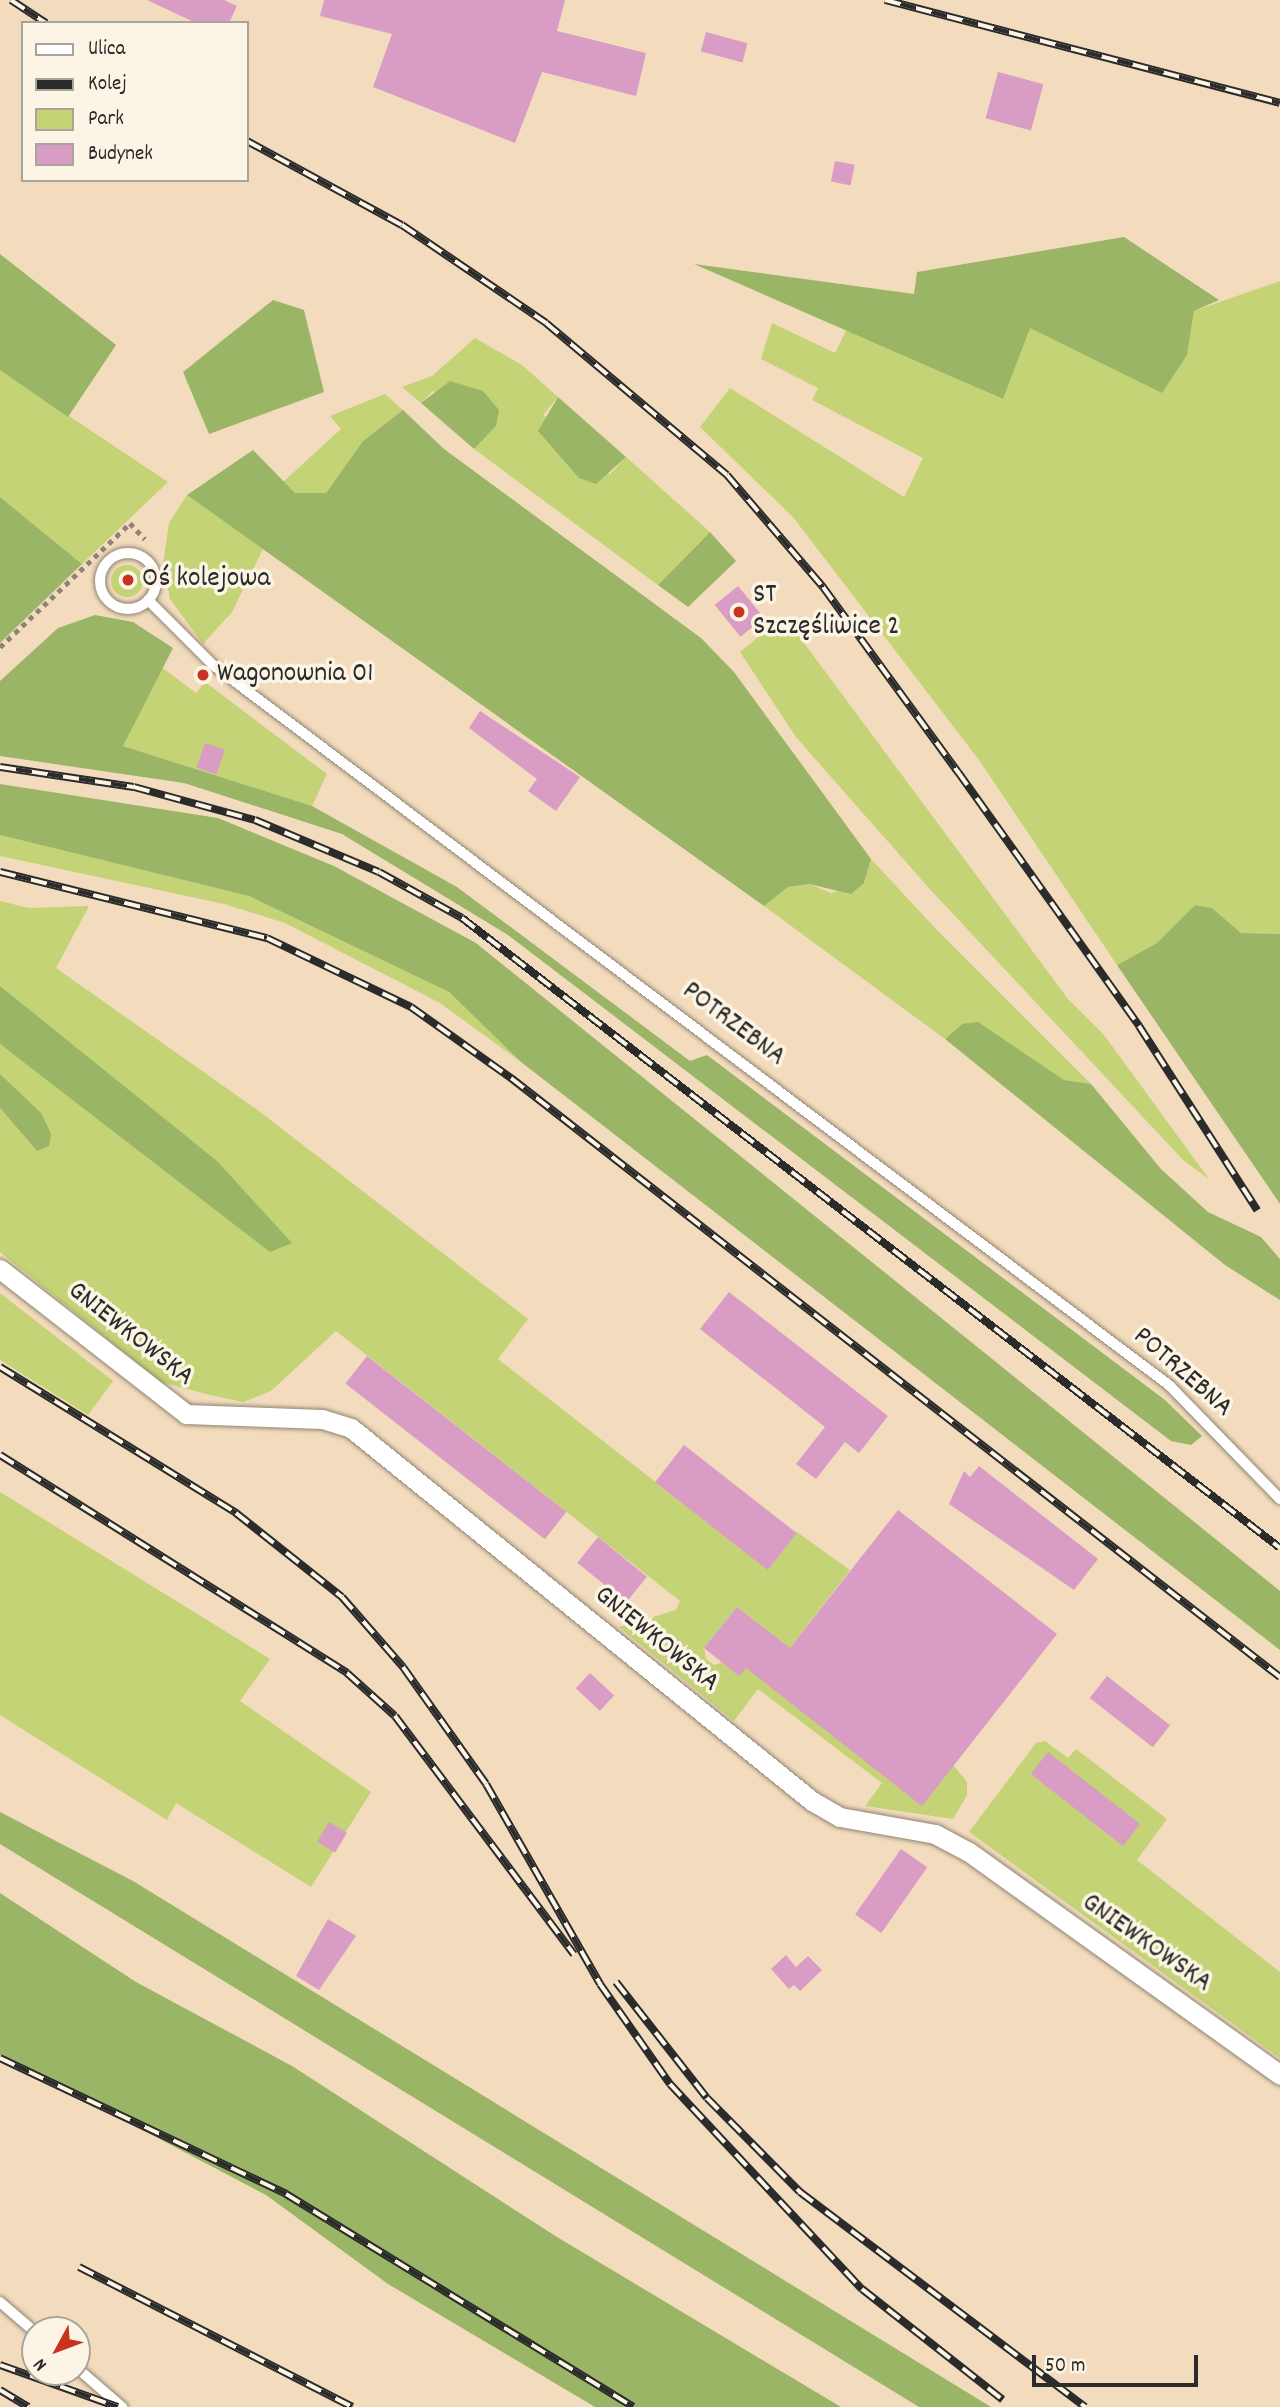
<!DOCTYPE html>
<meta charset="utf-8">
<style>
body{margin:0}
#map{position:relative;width:1280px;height:2407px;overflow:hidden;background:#f3dcbd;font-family:Dekko,sans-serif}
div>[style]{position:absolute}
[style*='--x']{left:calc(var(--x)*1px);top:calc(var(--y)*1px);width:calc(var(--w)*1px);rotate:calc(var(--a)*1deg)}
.green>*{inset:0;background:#c3d375}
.round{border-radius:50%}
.forest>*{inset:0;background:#9ab566}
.building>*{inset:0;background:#d89cc5;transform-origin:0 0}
.path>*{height:4.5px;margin-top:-2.25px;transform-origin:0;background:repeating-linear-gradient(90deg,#8f8474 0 5px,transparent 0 10px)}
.roads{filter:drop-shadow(0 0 2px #8f8474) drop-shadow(0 0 2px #8f8474)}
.service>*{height:10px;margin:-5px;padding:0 5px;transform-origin:5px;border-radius:5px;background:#fff}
.service>.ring{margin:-5px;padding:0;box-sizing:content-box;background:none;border:10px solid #fff;border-radius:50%}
.minor>*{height:19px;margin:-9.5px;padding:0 9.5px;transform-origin:9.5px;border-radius:9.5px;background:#fff}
.rail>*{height:8px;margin-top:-4px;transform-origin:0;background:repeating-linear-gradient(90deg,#fcf5e5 0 16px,#2b2b2b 0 32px);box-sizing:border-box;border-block:2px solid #2b2b2b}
.dots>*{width:19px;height:19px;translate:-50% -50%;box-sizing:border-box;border:4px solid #fcf5e5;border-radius:50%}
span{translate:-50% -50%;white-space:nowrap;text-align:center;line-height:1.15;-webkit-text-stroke:7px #fcf5e5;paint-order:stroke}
.poi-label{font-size:28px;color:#2b2b2b}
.left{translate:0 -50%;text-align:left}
.street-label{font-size:28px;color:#2b2b2b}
.legend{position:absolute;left:21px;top:21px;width:228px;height:161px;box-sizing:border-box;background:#fcf5e5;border:2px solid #a8a49b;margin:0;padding:9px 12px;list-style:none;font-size:21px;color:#2b2b2b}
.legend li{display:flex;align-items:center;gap:14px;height:35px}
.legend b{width:35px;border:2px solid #a8a49b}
.north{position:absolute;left:21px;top:2316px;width:70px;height:70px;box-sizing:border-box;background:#fcf5e5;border:2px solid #a8a49b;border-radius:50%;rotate:229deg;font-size:19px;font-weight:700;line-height:28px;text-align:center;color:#2b2b2b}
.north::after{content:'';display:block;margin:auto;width:24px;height:32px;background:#c8321e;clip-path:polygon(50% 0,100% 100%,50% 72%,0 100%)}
.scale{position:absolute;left:1032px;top:2355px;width:166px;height:32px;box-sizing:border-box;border:4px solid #2b2b2b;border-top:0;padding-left:9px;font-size:21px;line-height:24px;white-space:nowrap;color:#2b2b2b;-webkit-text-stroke:5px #fcf5e5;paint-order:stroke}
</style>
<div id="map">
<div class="green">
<div style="clip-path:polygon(1280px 281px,1280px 934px,1241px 933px,1212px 908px,1195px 905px,1157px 943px,1117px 965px,979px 760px,793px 517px,700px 427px,730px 388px,904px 497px,923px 458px,812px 400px,818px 388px,761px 359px,772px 323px,835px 353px,847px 329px,1002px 399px,1029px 327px,1161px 392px,1187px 355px,1194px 311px)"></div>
<div style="clip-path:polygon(475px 338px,522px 365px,558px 397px,543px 415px,610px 474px,626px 457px,710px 532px,658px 585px,474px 449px,496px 426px,433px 391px,421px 403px,402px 387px,432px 376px)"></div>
<div style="clip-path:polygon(0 370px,168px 482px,82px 564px,0 497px)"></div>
<div style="clip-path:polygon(385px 394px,403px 410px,363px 441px,326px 493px,295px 493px,283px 482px,341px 429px,330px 416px)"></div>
<div style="clip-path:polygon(187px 495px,263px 549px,232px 612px,203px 644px,170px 599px,163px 564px,169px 523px)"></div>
<div class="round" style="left:111px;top:565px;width:32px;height:32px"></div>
<div style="clip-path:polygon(784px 616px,1068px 999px,1104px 1035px,1209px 1179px,1183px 1160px,927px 886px,796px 737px,740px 652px)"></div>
<div style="clip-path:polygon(160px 666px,196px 693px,205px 682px,327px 774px,312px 806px,123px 746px)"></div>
<div style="clip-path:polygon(0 835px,249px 896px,449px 992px,521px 1062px,440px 1003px,285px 923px,224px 904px,0 856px)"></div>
<div style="clip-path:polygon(871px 859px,935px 928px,1091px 1084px,1064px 1080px,962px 1024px,945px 1039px,764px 906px,788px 887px,809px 884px,831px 893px,864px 883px)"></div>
<div style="clip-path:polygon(0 901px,29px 908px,89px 906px,56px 968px,259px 1111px,528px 1319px,498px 1359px,767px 1569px,797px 1532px,850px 1570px,790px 1648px,737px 1607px,704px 1648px,706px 1659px,714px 1665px,761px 1648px,954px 1766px,967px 1782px,967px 1795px,953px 1819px,865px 1806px,882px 1783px,758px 1689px,734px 1721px,619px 1627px,676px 1610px,680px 1601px,336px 1331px,271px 1391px,243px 1402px,210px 1395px,161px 1382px,0 1252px,0 1108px,37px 1151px,0 1074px,0 1044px,53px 1083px,154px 1113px,0 986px)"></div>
<div style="clip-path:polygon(0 1293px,113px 1381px,88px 1415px,0 1360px)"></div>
<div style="clip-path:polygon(0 1492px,270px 1659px,240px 1701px,371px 1792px,311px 1887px,176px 1803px,167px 1820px,0 1715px)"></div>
<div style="clip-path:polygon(1045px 1741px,1068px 1758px,1076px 1749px,1167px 1819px,1137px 1860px,1280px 1972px,1280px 2058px,969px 1832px,1036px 1743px)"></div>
</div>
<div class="forest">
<div style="clip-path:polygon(1124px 237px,1219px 300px,1194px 311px,1187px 355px,1162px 393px,1030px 328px,1003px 399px,694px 264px,914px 294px,917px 272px)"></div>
<div style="clip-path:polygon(0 254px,116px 345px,68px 417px,0 370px)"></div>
<div style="clip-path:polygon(273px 300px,304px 310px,324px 392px,209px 434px,183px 372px)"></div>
<div style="clip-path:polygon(450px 381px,483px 391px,499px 410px,496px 426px,474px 449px,421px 403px)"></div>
<div style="clip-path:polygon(558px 397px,626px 457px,596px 484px,579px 478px,538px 431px)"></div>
<div style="clip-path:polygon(403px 410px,444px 449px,701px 638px,734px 672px,871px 859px,864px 883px,851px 894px,809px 884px,788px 887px,764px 906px,187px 495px,253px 450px,295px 493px,326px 493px,363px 441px)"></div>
<div style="clip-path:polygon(0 497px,82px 564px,0 643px)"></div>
<div style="clip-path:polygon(710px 532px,736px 561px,688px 607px,658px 585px)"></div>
<div style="clip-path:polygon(95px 615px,133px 622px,173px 648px,123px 746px,312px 806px,457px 887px,690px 1061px,707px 1055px,1165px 1400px,1202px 1436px,1191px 1445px,1171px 1441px,508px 935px,342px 834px,184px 783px,0 756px,0 681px,58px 628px)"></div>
<div style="clip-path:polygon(0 784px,218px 818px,334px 866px,476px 943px,1280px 1591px,1280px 1650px,521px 1062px,449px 992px,249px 896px,0 835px)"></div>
<div style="clip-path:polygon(1195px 905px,1212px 908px,1241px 933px,1280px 934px,1280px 1204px,1117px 965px,1157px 943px)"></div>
<div style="clip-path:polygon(0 986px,217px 1161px,292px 1243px,270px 1252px,0 1044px)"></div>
<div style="clip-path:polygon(978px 1022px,1064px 1080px,1091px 1084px,1161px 1169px,1208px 1212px,1261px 1237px,1280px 1259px,1280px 1300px,1225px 1265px,945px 1039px,962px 1024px)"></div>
<div style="clip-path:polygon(0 1074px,41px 1113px,51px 1134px,49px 1146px,37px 1151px,0 1108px)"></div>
<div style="clip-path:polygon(0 1812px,133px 1881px,991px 2407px,919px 2407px,0 1844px)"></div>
<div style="clip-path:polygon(0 1893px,136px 1982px,292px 2066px,557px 2237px,841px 2407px,595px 2407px,388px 2284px,266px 2195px,0 2055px)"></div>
</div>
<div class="building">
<div style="clip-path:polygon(147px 0,224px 0,237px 6px,229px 23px,196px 23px)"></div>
<div style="clip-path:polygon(324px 0,565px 0,557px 31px,646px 53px,636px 96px,542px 72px,515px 143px,373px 87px,392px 34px,320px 16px)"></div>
<div style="left:706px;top:32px;width:43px;height:20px;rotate:15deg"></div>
<div style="left:998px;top:72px;width:47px;height:48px;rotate:15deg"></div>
<div style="left:835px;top:161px;width:20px;height:21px;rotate:11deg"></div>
<div style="left:738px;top:586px;width:41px;height:30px;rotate:51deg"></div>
<div style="clip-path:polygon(480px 711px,580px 777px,556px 811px,528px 791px,537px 779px,469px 728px)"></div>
<div style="left:205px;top:743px;width:21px;height:26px;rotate:19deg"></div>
<div style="clip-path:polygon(729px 1292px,888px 1416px,859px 1453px,845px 1442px,816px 1479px,796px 1464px,825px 1427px,700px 1329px)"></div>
<div style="left:367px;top:1356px;width:253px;height:35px;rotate:38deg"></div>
<div style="left:684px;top:1445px;width:143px;height:47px;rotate:38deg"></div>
<div style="clip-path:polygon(979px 1466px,1098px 1559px,1074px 1590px,949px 1504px,964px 1471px,970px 1477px)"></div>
<div style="clip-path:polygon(898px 1510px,1057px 1634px,922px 1806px,746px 1668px,739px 1676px,704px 1648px,737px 1607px,790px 1648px)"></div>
<div style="left:598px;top:1537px;width:63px;height:33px;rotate:39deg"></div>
<div style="left:590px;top:1673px;width:33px;height:21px;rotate:43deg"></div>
<div style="left:1107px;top:1676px;width:80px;height:28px;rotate:38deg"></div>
<div style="left:1048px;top:1752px;width:117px;height:28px;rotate:38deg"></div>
<div style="left:329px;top:1822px;width:21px;height:23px;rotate:31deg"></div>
<div style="left:901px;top:1849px;width:32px;height:80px;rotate:35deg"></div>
<div style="clip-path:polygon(328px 1919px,356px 1936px,319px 1990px,296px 1976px)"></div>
<div style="clip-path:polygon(786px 1955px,796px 1967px,808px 1956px,822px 1970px,800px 1991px,794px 1985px,789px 1989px,771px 1969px)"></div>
</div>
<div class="path">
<div style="--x:0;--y:647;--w:180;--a:-43.6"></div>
<div style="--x:130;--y:523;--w:22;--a:47"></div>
</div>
<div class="roads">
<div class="service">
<div class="ring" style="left:100px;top:553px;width:46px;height:46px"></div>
<div style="--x:148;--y:600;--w:92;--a:45"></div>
<div style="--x:213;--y:665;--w:1198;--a:36.99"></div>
<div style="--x:1170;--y:1386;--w:158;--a:45.8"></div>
<div style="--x:0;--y:2302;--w:46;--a:40.6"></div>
<div style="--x:77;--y:2368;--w:60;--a:40.9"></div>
</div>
<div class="minor">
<div style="--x:0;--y:1269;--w:236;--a:37.9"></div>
<div style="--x:186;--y:1414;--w:136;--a:2.1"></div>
<div style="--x:322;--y:1419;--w:30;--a:17"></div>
<div style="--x:351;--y:1428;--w:593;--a:38.98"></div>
<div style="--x:812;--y:1801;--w:32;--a:30"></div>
<div style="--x:840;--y:1817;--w:97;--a:10.1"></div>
<div style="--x:935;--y:1834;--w:38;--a:28"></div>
<div style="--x:969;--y:1852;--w:383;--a:35.6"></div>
</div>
</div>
<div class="rail">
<div style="--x:11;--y:0;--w:42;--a:33.3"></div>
<div style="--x:885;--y:0;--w:408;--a:14.6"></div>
<div style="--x:247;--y:141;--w:176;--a:28.5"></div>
<div style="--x:402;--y:225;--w:174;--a:34.2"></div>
<div style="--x:546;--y:323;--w:236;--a:40"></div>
<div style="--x:727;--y:475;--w:148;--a:49.4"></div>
<div style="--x:823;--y:587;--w:229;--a:53.9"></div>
<div style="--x:958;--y:772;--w:312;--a:54.5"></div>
<div style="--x:1139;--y:1026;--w:219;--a:57.3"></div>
<div style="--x:0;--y:767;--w:135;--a:8.5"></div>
<div style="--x:134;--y:787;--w:125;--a:15.3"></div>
<div style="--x:255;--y:820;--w:134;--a:22.8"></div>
<div style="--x:379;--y:872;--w:95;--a:29"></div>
<div style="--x:462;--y:918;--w:1032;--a:37.6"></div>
<div style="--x:0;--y:872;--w:275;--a:13.9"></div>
<div style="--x:267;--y:938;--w:160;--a:25.6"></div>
<div style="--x:411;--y:1007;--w:123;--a:35.4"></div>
<div style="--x:511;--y:1078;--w:975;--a:37.92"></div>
<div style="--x:0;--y:1367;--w:278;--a:31.7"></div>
<div style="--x:236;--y:1513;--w:135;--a:38.4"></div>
<div style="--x:342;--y:1597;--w:93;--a:48.9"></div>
<div style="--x:403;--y:1667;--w:143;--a:54.6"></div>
<div style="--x:486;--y:1784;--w:230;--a:60.3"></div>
<div style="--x:600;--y:1984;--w:122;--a:55"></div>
<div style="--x:670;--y:2084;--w:281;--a:46.9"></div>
<div style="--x:862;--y:2289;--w:179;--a:38.2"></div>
<div style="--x:0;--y:1455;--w:410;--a:32.1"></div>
<div style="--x:347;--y:1673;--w:64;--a:41.9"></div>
<div style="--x:395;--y:1716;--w:298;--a:53.1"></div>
<div style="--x:616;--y:1982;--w:147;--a:51.9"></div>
<div style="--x:707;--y:2098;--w:132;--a:45.3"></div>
<div style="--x:800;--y:2192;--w:357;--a:37"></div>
<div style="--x:0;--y:2058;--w:317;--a:25.4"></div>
<div style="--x:286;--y:2194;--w:407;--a:31.5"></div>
<div style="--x:79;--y:2267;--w:307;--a:27.1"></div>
<div style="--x:0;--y:2365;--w:125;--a:19.6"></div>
<div style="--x:0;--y:2390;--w:33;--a:31"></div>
</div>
<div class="dots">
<div style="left:128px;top:580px;background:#c8321e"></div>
<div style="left:739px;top:612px;background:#c8321e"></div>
<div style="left:203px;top:675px;background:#c8321e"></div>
</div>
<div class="poi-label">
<span class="left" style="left:142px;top:580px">Oś kolejowa</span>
<span class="left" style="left:753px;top:612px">ST<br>Szczęśliwice 2</span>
<span class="left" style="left:217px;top:675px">Wagonownia 01</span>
</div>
<div class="street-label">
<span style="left:733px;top:1025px;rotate:37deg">POTRZEBNA</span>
<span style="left:130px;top:1335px;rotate:38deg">GNIEWKOWSKA</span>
<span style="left:1182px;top:1373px;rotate:41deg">POTRZEBNA</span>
<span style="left:656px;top:1640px;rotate:39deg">GNIEWKOWSKA</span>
<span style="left:1146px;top:1944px;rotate:35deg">GNIEWKOWSKA</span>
</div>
<ul class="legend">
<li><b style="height:9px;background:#fff"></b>Ulica</li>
<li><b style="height:9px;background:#2b2b2b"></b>Kolej</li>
<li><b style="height:19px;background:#c3d375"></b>Park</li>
<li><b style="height:19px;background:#d89cc5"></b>Budynek</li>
</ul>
<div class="north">N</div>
<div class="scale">50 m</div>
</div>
